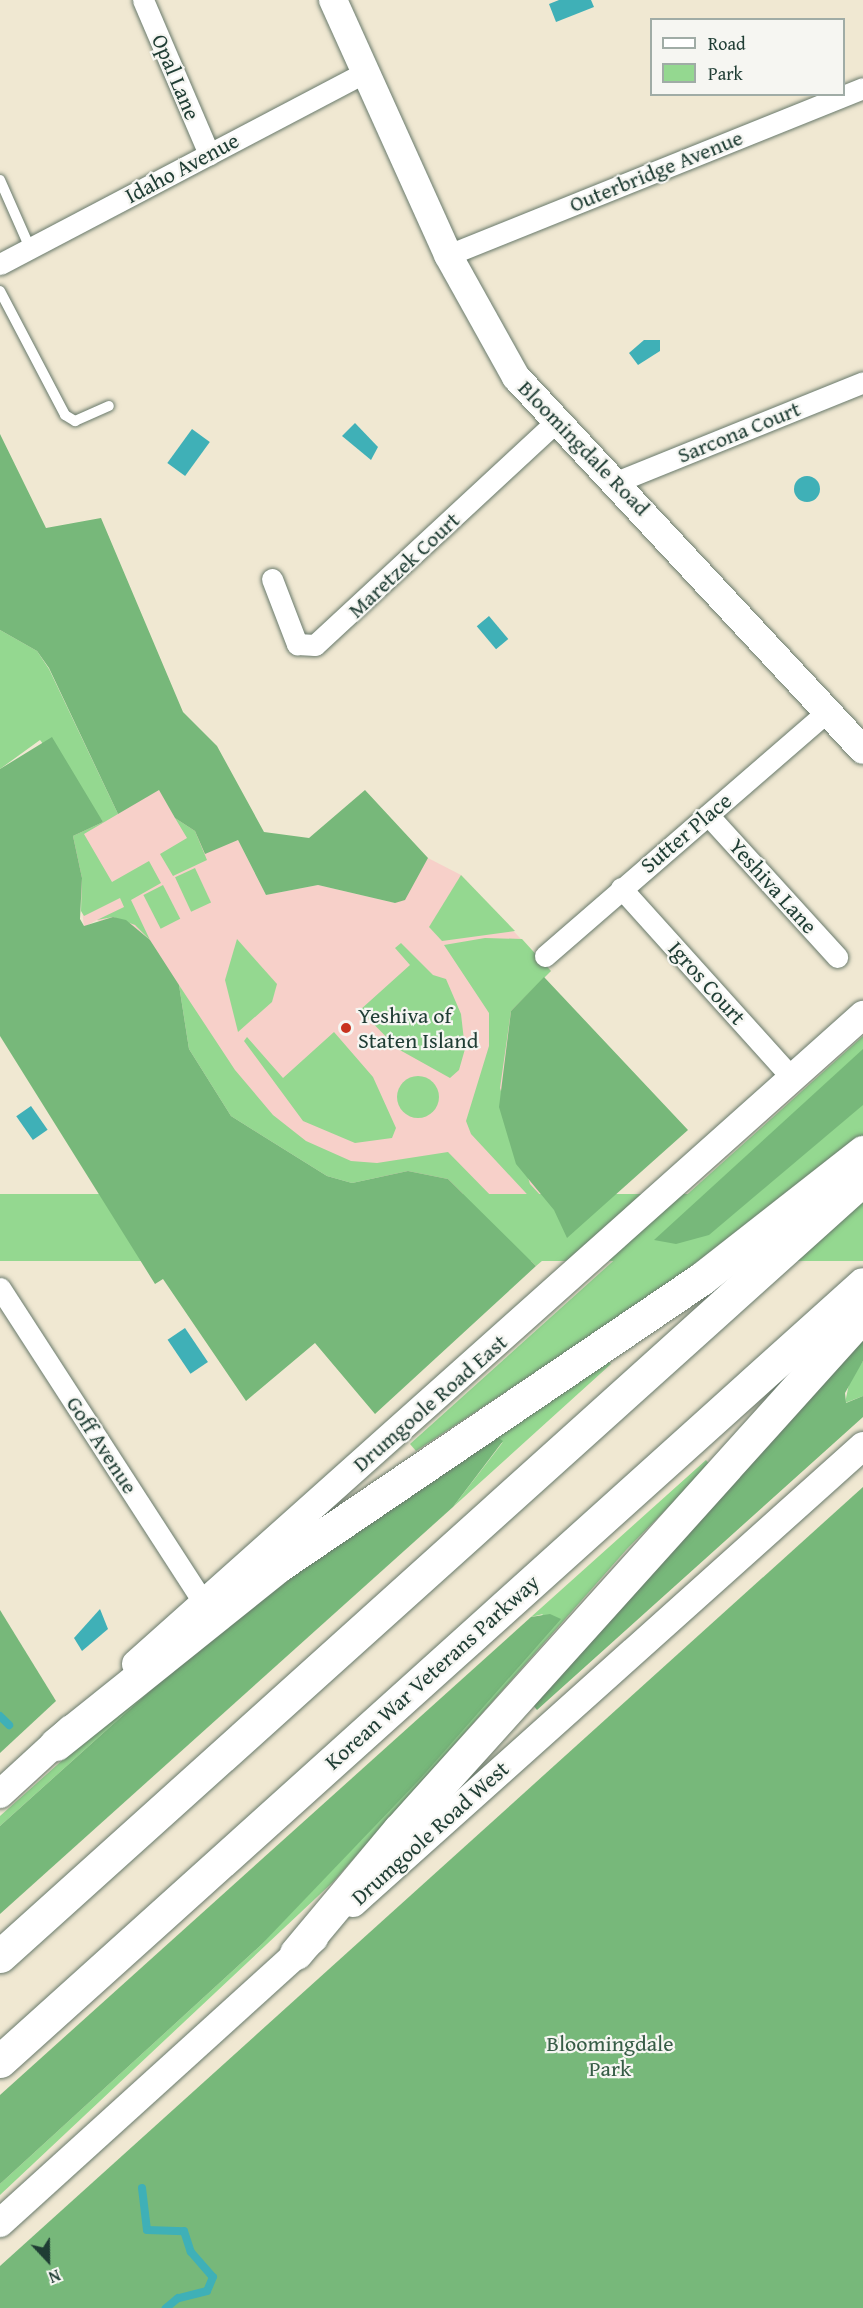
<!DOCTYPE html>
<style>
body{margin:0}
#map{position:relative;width:863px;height:2308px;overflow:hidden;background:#f0e8d2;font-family:"Gentium Book Plus",serif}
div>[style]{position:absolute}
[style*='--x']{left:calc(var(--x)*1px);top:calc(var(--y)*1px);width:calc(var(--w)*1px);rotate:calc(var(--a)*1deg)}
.built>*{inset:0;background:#f7d0c9}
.green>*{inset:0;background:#94d890;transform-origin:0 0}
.round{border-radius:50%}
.forest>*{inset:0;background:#77b87a}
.water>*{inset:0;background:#3fb0b7;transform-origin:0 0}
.stream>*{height:8px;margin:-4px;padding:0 4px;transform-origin:4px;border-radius:4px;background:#3fb0b7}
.roads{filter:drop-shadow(0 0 2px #68796b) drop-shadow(0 0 2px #68796b)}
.lane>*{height:10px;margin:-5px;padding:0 5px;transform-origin:5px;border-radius:5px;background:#fff}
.street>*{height:21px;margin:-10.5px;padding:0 10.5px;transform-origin:10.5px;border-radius:10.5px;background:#fff}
.secondary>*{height:28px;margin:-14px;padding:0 14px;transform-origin:14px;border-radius:14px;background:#fff}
.highway>*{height:33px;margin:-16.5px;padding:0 16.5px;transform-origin:16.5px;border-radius:16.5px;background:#fff}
.dots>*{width:16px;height:16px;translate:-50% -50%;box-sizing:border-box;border:3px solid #f6f6f2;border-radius:50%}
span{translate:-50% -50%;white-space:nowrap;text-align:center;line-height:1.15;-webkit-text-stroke:4.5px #f6f6f2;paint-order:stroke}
.street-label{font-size:22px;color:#1f3d34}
.poi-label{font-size:22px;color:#1f3d34}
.left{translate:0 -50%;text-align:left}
.park-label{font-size:22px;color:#365c46}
.legend{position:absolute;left:650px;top:18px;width:195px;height:78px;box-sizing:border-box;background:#f6f6f2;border:2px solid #a0aca6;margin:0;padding:8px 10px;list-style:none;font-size:18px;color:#1f3d34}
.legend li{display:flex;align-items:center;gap:12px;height:30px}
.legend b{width:30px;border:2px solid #a0aca6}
.north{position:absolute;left:18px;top:2230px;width:60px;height:60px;-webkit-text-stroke:4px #f6f6f2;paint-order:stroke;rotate:158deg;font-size:16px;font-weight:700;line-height:24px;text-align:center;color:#1f3d34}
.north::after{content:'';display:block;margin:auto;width:21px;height:27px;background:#1f3d34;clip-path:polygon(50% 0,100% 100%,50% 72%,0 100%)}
</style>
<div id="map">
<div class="built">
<div style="clip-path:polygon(159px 789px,175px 818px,238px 840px,266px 895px,318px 885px,395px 903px,428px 858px,461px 875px,551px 971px,544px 977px,567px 1238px,536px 1266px,468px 1197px,383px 1177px,255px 1132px,179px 985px,97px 920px,84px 927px,73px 836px)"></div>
</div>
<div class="green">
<div style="clip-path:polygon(0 630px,37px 651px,49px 669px,118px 814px,84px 834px,112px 882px,149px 861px,161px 883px,131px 900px,150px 940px,135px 925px,113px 917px,97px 920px,124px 907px,120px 898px,84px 916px,81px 911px,82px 878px,73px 836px,103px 822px,40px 740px,0 769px)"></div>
<div style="clip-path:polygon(175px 818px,195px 831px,207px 860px,173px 876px,160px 854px,187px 838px)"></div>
<div style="left:195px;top:868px;width:38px;height:22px;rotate:65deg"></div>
<div style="clip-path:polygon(461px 875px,515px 931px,442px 941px,429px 927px)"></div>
<div style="left:163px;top:885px;width:38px;height:22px;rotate:63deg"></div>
<div style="clip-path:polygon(485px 938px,522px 939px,551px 971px,511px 1011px,500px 1088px,530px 1184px,554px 1210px,564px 1234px,471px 1134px,466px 1121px,489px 1046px,489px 1013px,444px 945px)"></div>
<div style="clip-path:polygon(237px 939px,277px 984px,272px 1002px,238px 1032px,225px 980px)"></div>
<div style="clip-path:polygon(401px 943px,433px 975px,446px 979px,461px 1014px,465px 1049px,459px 1070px,450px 1078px,398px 1049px,360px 1010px,410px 965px,395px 948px)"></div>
<div style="clip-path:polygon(179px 985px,235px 1070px,273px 1115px,306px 1141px,351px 1161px,377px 1163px,448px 1152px,549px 1255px,536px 1266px,448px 1179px,408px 1171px,352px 1183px,327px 1176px,231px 1116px,189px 1049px)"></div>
<div style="clip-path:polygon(334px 1032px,373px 1077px,396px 1128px,392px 1138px,355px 1143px,303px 1121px,244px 1041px,247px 1037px,283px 1078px)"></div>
<div style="clip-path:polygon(863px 1036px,863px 1137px,678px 1278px,416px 1451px,410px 1444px)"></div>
<div class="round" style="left:397px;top:1076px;width:42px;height:42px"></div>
<div style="left:863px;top:1194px;width:67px;height:1161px;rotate:90deg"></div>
<div style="clip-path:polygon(606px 1358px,611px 1364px,453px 1507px,503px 1442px,191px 1654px,0 1826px,0 1816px,191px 1645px)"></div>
<div style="clip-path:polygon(863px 1361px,863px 1396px,845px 1403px,850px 1379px)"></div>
<div style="clip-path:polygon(706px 1460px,710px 1465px,627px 1549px,333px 1882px,0 2195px,0 2184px,261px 1945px,543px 1614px,531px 1617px)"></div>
</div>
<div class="forest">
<div style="clip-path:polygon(0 434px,46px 528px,101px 518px,183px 712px,217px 746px,264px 832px,309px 838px,365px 790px,428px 858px,405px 900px,395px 903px,318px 885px,266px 895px,238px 840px,205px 854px,195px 831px,175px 818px,159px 790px,118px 814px,49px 668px,37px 651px,0 630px)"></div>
<div style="clip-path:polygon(52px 737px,103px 822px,73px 836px,82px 878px,80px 919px,84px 926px,113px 917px,126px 920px,150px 940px,179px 985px,189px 1049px,231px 1116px,327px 1176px,352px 1183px,408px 1171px,448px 1179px,536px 1266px,375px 1414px,315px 1343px,246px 1401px,163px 1279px,155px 1284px,0 1036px,0 769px)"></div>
<div style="clip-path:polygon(544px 977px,688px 1130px,567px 1238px,554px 1210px,516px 1164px,499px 1107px,511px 1011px)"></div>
<div style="clip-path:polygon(863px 1049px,863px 1105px,709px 1235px,676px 1244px,654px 1240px)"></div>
<div style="clip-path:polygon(863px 1335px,863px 1361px,845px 1393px,846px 1403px,863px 1396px,863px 1417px,537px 1710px,529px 1700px)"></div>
<div style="clip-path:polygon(494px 1435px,503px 1441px,453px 1507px,0 1914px,0 1826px,191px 1654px,290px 1574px)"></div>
<div style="clip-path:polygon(863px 1487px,863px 2308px,0 2308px,0 2266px)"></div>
<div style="clip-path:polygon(0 1610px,56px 1701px,0 1753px)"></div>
<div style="clip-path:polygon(550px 1614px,561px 1619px,420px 1779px,261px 1945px,0 2184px,0 2095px,531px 1617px)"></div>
</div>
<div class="water">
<div style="clip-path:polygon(559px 0,591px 0,594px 7px,556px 22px,549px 4px)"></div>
<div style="clip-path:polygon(644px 340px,660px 340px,660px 351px,638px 365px,629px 353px)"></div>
<div style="clip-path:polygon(355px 423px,378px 447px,371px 460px,342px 436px)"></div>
<div style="left:192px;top:429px;width:22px;height:42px;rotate:36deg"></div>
<div class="round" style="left:794px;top:476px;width:26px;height:26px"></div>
<div style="left:489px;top:616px;width:30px;height:16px;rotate:50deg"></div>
<div style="left:31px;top:1106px;width:29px;height:18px;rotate:55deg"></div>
<div style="left:185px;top:1328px;width:41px;height:21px;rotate:56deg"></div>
<div style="clip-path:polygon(100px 1609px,108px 1629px,82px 1651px,74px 1638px)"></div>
</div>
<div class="stream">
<div style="--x:0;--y:1716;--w:13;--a:45"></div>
<div style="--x:142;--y:2188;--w:42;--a:83.2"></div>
<div style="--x:147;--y:2230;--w:37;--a:2"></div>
<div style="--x:184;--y:2231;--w:22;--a:72"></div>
<div style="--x:191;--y:2252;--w:33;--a:49"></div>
<div style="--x:213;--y:2277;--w:15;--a:113"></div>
<div style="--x:207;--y:2291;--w:30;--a:166"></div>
<div style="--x:178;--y:2298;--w:16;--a:140"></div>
</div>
<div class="roads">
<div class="lane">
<div style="--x:0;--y:180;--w:74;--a:66.2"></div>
<div style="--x:0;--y:291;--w:140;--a:62.3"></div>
<div style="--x:65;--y:415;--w:12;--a:31"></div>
<div style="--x:75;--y:421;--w:37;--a:-24"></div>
</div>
<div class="street">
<div style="--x:143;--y:0;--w:168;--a:66.8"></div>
<div style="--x:448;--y:255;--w:447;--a:-21.9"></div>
<div style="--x:0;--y:264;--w:411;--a:-27.7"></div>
<div style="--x:616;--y:482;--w:266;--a:-22"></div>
<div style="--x:272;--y:579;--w:70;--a:69"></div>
<div style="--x:297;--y:644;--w:18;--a:3"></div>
<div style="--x:315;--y:645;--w:327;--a:-42.8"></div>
<div style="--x:708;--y:815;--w:192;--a:47.7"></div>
<div style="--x:621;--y:888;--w:256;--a:48"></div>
<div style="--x:545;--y:956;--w:374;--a:-40.9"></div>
<div style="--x:0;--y:1288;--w:374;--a:57.1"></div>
</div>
<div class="secondary">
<div style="--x:333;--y:0;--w:280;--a:65.7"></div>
<div style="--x:448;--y:255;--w:140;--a:60.9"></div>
<div style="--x:516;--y:377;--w:509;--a:47.07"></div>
<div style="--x:136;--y:1664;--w:975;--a:-41.76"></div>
<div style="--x:0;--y:1794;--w:96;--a:-42.5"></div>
<div style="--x:353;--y:1903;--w:685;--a:-41.86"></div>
<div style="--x:0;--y:2223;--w:424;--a:-42.2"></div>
</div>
<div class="highway">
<div style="--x:56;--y:1744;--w:285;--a:-38.7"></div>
<div style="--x:278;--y:1566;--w:511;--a:-34.16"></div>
<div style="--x:701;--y:1279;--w:206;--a:-38.1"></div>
<div style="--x:296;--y:1953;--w:160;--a:-50.1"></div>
<div style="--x:399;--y:1830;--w:693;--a:-47.98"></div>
<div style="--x:0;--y:1956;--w:1161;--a:-42"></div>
<div style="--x:0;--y:2061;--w:1161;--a:-42"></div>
</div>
</div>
<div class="dots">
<div style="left:346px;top:1028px;background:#c8321e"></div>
</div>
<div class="street-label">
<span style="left:176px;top:77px;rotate:67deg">Opal Lane</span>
<span style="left:182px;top:168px;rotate:-28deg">Idaho Avenue</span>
<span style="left:656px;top:171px;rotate:-22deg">Outerbridge Avenue</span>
<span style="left:739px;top:432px;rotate:-22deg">Sarcona Court</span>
<span style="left:584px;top:448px;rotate:46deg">Bloomingdale Road</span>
<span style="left:404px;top:565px;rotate:-43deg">Maretzek Court</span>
<span style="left:686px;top:833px;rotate:-40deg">Sutter Place</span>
<span style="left:773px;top:886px;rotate:48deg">Yeshiva Lane</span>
<span style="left:707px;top:983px;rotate:48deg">Igros Court</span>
<span style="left:430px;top:1403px;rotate:-41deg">Drumgoole Road East</span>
<span style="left:102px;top:1445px;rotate:57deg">Goff Avenue</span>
<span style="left:432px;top:1672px;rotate:-42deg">Korean War Veterans Parkway</span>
<span style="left:430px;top:1833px;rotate:-42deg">Drumgoole Road West</span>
</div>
<div class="poi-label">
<span class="left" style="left:358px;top:1028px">Yeshiva of<br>Staten Island</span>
</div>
<div class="park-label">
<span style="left:610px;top:2056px">Bloomingdale<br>Park</span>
</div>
<ul class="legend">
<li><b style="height:8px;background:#fff"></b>Road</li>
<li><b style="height:16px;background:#94d890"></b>Park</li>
</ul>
<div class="north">N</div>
</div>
